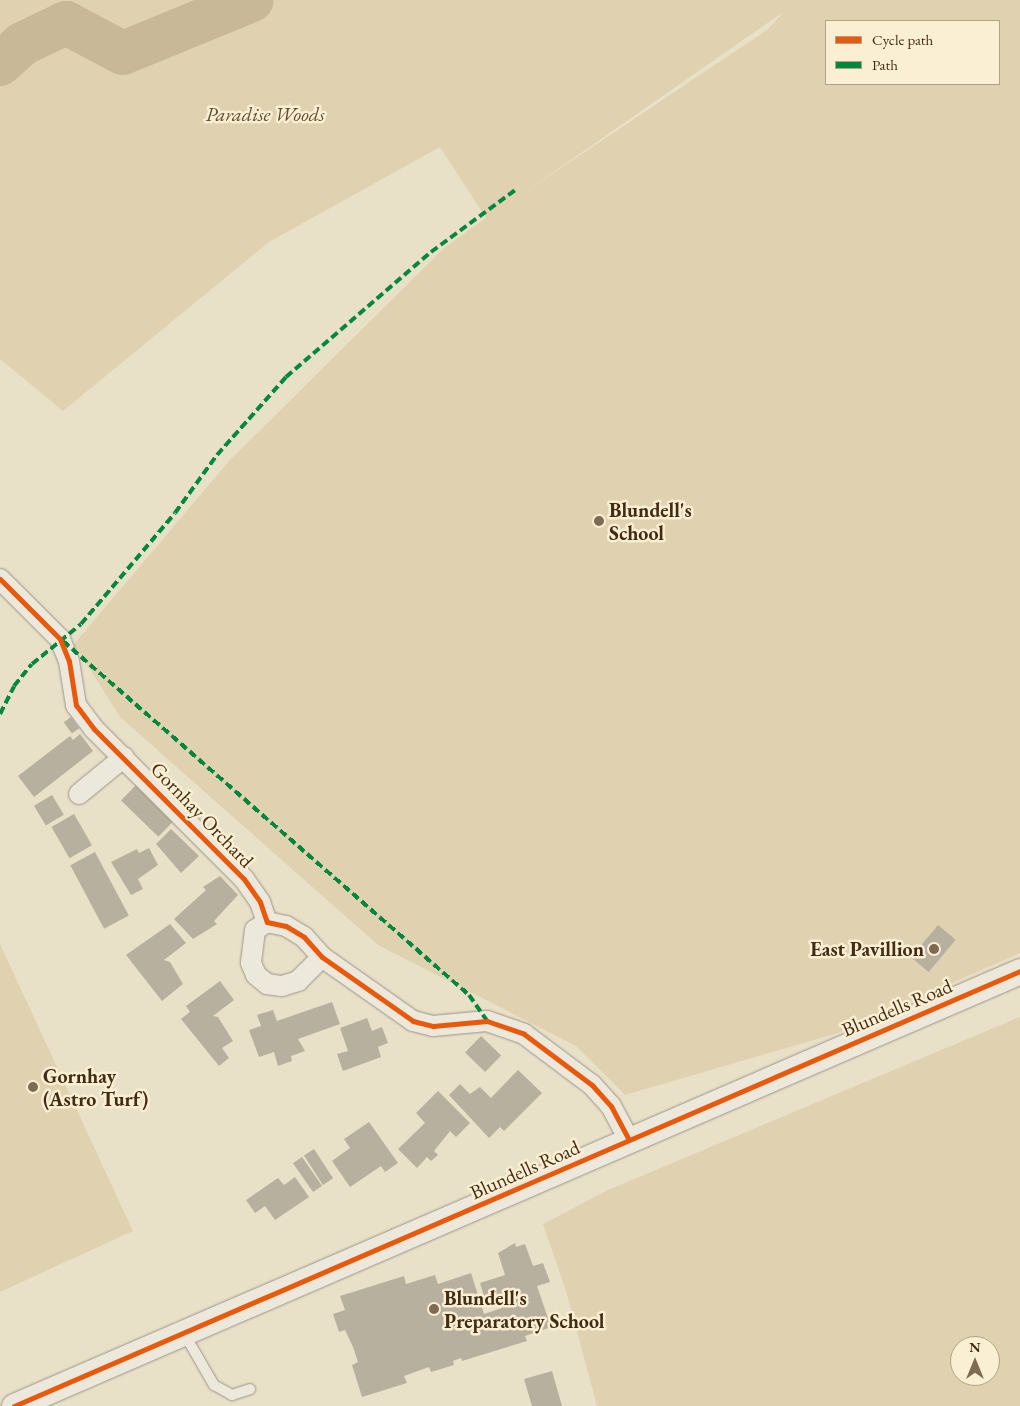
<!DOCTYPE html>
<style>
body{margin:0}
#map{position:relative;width:1020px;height:1406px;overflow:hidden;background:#e9e0c8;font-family:"EB Garamond",serif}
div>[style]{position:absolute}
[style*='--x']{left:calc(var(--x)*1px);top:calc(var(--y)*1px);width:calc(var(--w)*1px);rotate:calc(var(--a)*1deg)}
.green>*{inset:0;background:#e0d2b1}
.river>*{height:44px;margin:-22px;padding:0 22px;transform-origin:22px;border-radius:22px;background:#c8b897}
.building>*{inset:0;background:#b8b09f;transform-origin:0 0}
.roads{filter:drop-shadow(0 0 1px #9e9585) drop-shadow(0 0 1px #9e9585)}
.service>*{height:10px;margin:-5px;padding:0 5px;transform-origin:5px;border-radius:5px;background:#ece8dc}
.minor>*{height:20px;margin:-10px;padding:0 10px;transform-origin:10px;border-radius:10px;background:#ece8dc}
.tertiary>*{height:25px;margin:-12.5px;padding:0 12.5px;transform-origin:12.5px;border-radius:12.5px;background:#ece8dc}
.quiet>*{height:4px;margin-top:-2px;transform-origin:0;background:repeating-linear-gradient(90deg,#00873e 0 8px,transparent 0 12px)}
.cycleway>*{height:5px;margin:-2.5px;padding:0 2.5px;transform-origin:2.5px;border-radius:2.5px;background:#e8590c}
.dots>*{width:14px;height:14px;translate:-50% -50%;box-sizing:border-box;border:2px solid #faefd2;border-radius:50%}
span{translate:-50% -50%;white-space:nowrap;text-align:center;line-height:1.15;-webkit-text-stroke:5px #faefd2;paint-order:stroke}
.park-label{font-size:20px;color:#614b30;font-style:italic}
.poi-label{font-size:20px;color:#432c15;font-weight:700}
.left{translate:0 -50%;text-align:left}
.right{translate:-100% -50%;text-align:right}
.street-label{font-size:20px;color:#432c15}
.legend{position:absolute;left:825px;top:20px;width:175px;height:65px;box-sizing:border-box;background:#faefd2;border:1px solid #b1a186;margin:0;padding:6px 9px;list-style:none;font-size:15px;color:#432c15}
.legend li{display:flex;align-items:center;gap:10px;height:25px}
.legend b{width:25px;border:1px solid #b1a186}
.north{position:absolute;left:950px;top:1336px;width:50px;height:50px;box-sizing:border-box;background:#faefd2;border:1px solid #b1a186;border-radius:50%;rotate:0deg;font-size:14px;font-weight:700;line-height:20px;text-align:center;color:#432c15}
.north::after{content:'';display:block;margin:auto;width:18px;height:22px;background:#7d6b54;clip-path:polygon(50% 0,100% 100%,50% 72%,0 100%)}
</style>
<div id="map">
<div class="green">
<div style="clip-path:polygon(evenodd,0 0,1020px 0,1020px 953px,838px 1033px,625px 1095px,576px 1046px,378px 945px,120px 717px,74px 644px,229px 461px,445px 247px,486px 218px,440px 147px,269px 242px,63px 411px,0 359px,0 0,783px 13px,767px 30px,522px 194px,782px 13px,783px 13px,0 0,826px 21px,999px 21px,999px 84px,826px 84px,826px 21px)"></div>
<div style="clip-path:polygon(0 944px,133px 1231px,0 1292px)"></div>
<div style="clip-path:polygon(evenodd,1020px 1017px,1020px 1406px,597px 1406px,566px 1291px,543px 1224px,608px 1190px,1020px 1017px,960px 1346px,990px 1346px,990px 1376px,960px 1376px,960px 1346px)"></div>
</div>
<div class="river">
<div style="--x:0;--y:64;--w:30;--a:-42"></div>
<div style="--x:22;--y:44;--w:49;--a:-25.5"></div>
<div style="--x:66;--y:23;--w:64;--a:27.8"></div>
<div style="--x:123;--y:53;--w:139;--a:-22.3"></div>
</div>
<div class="building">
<div style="left:71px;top:717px;width:14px;height:9px;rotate:54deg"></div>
<div style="clip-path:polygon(80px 734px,93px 751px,34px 797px,18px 776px,70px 736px,73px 740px)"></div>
<div style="left:137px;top:784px;width:52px;height:23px;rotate:44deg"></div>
<div style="left:52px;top:795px;width:23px;height:21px;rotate:59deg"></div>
<div style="left:74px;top:814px;width:36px;height:26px;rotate:60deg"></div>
<div style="clip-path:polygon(171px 829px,199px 856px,181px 873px,156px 844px)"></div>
<div style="clip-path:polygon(149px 848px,158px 865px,138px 879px,143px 889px,131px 895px,111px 862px,137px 849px,139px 853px)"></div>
<div style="left:95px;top:852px;width:72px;height:28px;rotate:62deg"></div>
<div style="clip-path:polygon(220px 876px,238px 895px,214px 921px,217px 924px,193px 939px,174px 919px,206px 890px,203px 887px)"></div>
<div style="clip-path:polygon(170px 924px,186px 943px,164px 960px,170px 962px,183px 984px,162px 1001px,126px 955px)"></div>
<div style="left:938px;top:925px;width:23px;height:42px;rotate:40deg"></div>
<div style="clip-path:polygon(220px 981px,234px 1000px,213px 1016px,218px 1017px,233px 1041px,222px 1048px,229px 1058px,219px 1066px,181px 1019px,190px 1012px,186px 1006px)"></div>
<div style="clip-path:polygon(332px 1002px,340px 1024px,298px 1039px,305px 1051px,291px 1056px,292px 1061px,278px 1066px,274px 1052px,259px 1057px,249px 1030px,261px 1026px,257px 1015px,273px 1010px,277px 1021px)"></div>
<div style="clip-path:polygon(367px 1018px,372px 1031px,382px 1027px,388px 1043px,378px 1047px,381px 1057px,343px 1071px,337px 1054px,348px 1051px,340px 1028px)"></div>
<div style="left:481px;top:1036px;width:28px;height:23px;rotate:44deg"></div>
<div style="clip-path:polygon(518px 1070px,542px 1093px,504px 1131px,500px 1127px,489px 1138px,449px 1095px,460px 1084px,470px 1094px,480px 1087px,491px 1098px)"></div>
<div style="clip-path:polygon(438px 1091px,470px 1123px,456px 1137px,450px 1131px,434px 1151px,438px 1155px,431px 1161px,427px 1157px,417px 1168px,398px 1149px,425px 1123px,416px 1113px)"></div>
<div style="clip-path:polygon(369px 1122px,398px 1163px,385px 1172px,381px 1166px,350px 1187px,332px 1161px,350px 1148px,344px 1139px)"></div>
<div style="left:314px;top:1149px;width:35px;height:12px;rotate:57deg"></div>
<div style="left:302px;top:1157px;width:35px;height:11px;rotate:55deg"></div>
<div style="clip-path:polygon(295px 1177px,309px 1197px,275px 1220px,265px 1206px,255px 1213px,246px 1200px,278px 1178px,284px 1185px)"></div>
<div style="clip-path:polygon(515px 1243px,516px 1247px,525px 1244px,533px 1266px,543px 1263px,550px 1282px,537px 1286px,551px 1327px,525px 1336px,527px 1341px,462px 1361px,461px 1358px,453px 1361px,454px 1365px,431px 1372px,429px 1367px,404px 1376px,407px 1383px,362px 1397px,352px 1365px,358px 1362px,353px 1347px,345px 1330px,339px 1332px,333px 1314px,345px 1310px,340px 1296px,404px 1276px,406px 1284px,435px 1275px,438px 1284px,471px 1273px,484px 1314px,502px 1308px,499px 1299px,486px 1303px,480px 1283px,505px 1275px,498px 1253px)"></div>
<div style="clip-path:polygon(552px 1371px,562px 1406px,532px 1406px,524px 1379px)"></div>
</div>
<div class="roads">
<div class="service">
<div style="--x:185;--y:1335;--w:58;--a:59.9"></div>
<div style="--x:214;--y:1385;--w:21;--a:29"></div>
<div style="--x:232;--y:1395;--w:19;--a:-18"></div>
</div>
<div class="minor">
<div style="--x:0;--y:579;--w:85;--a:45"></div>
<div style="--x:60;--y:639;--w:24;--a:68"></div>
<div style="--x:69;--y:661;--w:45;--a:81"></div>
<div style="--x:76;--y:705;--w:30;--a:53"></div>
<div style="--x:94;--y:729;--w:212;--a:45"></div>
<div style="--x:244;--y:879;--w:28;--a:55"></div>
<div style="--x:260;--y:902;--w:21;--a:71"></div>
<div style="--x:267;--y:922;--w:19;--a:12"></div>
<div style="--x:286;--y:926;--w:21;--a:31"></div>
<div style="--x:304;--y:937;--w:27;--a:48"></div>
<div style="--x:322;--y:957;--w:111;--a:35.1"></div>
<div style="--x:413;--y:1021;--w:21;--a:14"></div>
<div style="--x:433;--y:1026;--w:54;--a:-5.3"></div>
<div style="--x:487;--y:1021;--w:39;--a:19"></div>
<div style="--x:524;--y:1034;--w:85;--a:36.9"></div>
<div style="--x:592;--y:1085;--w:28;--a:48"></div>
<div style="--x:611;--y:1106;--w:38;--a:62"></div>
<div style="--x:79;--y:794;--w:58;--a:-39.4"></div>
<div style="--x:267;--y:922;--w:14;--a:146"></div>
<div style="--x:255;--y:930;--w:33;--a:97"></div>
<div style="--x:251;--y:963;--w:13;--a:67"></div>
<div style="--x:256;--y:975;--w:14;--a:39"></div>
<div style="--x:267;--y:984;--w:15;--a:8"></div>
<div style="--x:282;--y:986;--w:17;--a:-17"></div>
<div style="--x:298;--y:981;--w:34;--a:-45"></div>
</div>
<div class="tertiary">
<div style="--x:14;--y:1406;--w:1096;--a:-23.38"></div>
</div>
</div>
<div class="quiet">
<div style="--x:63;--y:641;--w:539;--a:41.09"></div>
<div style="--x:469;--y:995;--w:32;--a:55"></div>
<div style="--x:0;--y:714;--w:31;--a:-63"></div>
<div style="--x:14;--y:686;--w:28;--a:-51"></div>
<div style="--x:32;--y:664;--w:63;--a:-39.2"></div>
<div style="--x:81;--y:624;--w:145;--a:-49.7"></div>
<div style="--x:175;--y:513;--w:72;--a:-54.1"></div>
<div style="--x:217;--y:455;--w:104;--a:-48.5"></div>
<div style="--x:286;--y:377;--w:191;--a:-40.8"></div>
<div style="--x:431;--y:252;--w:104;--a:-36.4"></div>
</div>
<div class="cycleway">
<div style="--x:0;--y:579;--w:85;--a:45"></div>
<div style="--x:60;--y:639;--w:24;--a:68"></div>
<div style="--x:69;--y:661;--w:45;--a:81"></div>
<div style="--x:76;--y:705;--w:30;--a:53"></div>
<div style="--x:94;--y:729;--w:212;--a:45"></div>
<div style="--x:244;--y:879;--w:28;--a:55"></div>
<div style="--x:260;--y:902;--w:21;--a:71"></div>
<div style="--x:267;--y:922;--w:19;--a:12"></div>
<div style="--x:286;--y:926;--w:21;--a:31"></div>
<div style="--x:304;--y:937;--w:27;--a:48"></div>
<div style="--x:322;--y:957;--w:111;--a:35.1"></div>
<div style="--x:413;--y:1021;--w:21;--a:14"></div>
<div style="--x:433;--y:1026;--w:54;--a:-5.3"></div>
<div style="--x:487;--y:1021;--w:39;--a:19"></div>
<div style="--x:524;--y:1034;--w:85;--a:36.9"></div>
<div style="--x:592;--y:1085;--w:28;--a:48"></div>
<div style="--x:611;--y:1106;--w:38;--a:62"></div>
<div style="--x:14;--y:1406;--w:1096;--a:-23.38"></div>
</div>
<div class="dots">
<div style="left:599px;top:521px;background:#7d6b54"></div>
<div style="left:934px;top:949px;background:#7d6b54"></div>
<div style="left:33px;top:1087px;background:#7d6b54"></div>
<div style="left:434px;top:1309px;background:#7d6b54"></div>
</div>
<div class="park-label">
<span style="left:265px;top:114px">Paradise Woods</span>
</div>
<div class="poi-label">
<span class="left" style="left:609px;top:522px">Blundell's<br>School</span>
<span class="right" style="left:924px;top:949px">East Pavillion</span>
<span class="left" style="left:43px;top:1088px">Gornhay<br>(Astro Turf)</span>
<span class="left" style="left:444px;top:1310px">Blundell's<br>Preparatory School</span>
</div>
<div class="street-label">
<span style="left:202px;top:815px;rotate:46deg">Gornhay Orchard</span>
<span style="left:897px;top:1008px;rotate:-23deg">Blundells Road</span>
<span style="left:525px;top:1170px;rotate:-24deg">Blundells Road</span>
</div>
<ul class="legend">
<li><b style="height:6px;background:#e8590c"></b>Cycle path</li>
<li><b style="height:6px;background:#00873e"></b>Path</li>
</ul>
<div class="north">N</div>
</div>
